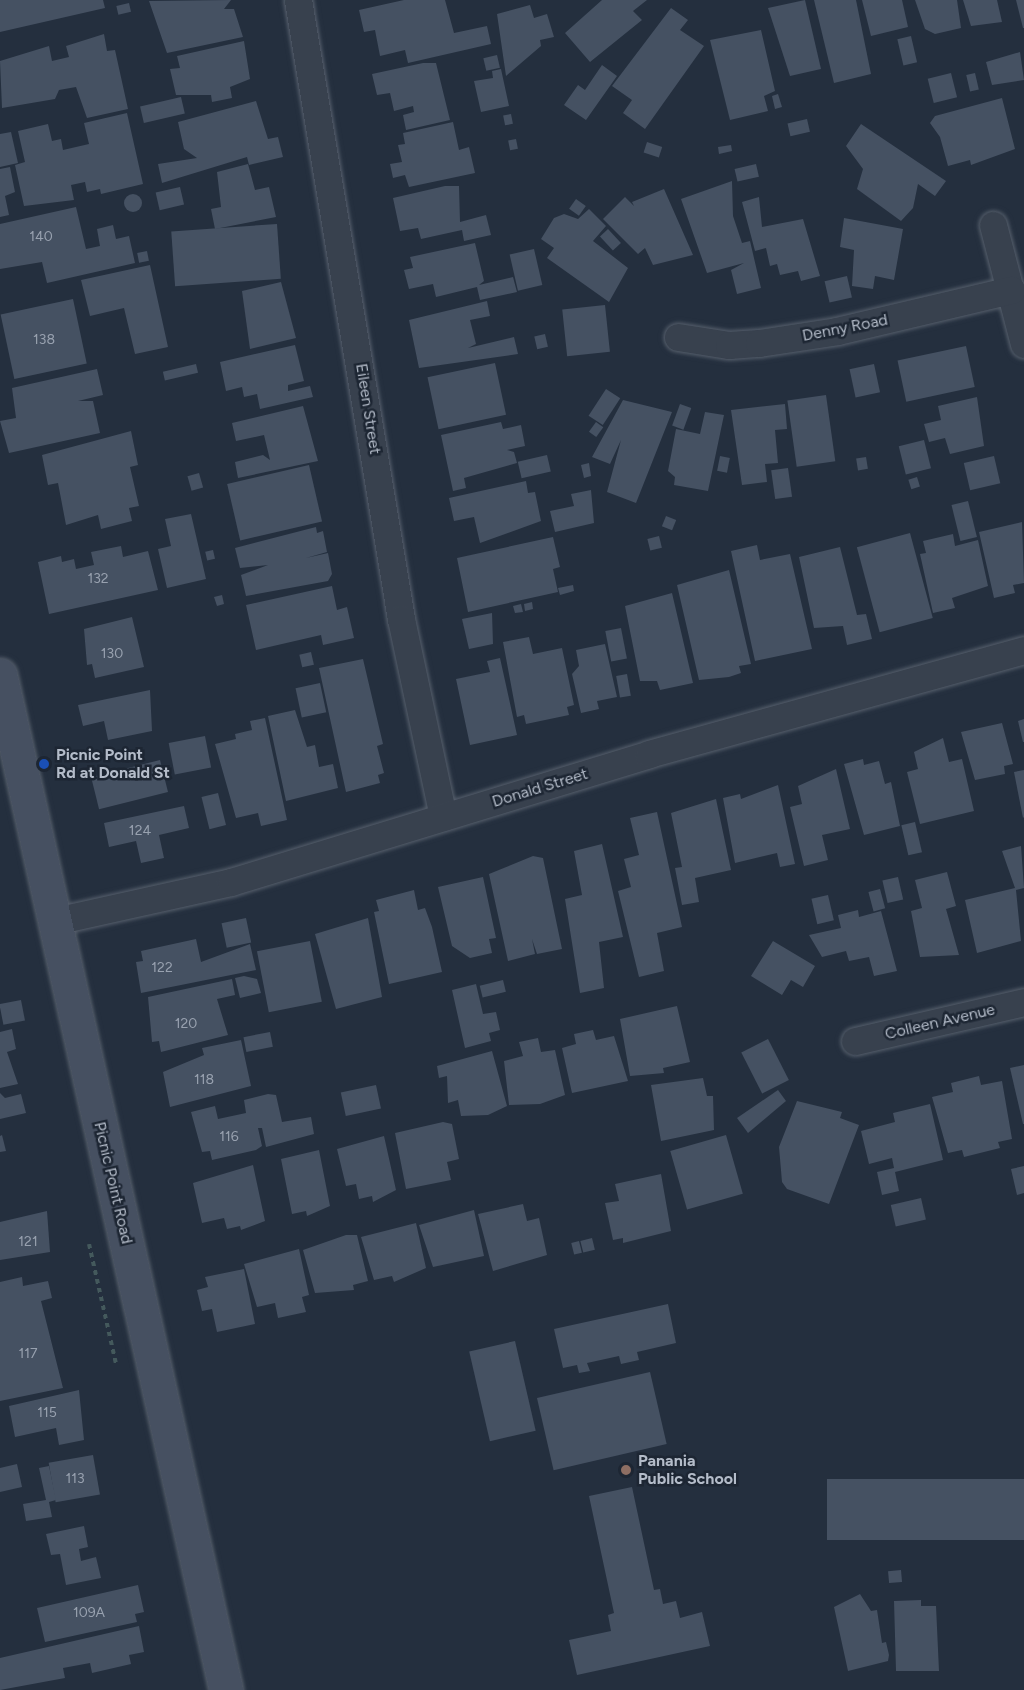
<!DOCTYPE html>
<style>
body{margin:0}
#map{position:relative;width:1024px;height:1690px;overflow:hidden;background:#242f3e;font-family:Figtree,sans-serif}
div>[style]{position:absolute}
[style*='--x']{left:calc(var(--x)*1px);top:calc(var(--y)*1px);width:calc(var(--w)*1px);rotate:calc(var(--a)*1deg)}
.building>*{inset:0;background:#455162;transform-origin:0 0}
.round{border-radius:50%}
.path>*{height:4px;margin-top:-2px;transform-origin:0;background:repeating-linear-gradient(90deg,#44595c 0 4.5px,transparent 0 9px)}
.roads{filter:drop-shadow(0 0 2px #565f6c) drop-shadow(0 0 2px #565f6c)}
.street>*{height:27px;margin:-13.5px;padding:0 13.5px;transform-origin:13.5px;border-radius:13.5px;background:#38414e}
.secondary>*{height:33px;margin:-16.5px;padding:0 16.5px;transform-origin:16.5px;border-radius:16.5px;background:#465061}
.dots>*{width:16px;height:16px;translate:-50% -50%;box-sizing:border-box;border:3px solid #1d2633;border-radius:50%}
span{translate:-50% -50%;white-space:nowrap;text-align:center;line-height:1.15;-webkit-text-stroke:5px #1d2633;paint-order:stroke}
.number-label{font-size:14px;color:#98a1af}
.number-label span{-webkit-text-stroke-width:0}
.street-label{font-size:16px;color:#b4bcc9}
.poi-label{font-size:16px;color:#b4bcc9;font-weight:700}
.left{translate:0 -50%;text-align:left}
</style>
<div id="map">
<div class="building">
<div style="clip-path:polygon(0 0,103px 0,105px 8px,0 32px)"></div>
<div style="clip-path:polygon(231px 0,224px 9px,234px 9px,243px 37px,167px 53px,149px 1px)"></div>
<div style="clip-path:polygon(404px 0,445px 0,454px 33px,487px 26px,491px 44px,408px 63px,405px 50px,380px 56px,375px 30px,364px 32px,359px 10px)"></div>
<div style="clip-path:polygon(602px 0,647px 0,633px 11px,642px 20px,590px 62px,565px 33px)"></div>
<div style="clip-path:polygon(805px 0,821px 69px,790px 76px,768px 8px)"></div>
<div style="clip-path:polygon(814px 0,856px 0,871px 74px,834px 83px)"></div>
<div style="clip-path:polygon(862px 0,902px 0,908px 27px,871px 36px)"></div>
<div style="clip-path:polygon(915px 0,957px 0,961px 28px,935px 34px,925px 29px)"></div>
<div style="clip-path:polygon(963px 0,997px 0,1002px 22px,971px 26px)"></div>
<div style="clip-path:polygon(1016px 0,1024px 0,1024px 28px,1023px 28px)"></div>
<div style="left:129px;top:3px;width:9px;height:13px;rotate:77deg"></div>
<div style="clip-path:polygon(530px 5px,534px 18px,547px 14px,554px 37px,540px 40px,541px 46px,506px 76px,497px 14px)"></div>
<div style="clip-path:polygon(671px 8px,688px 20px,680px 30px,704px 46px,645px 129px,623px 113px,632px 100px,612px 86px)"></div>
<div style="clip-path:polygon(761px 30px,775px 91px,764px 96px,768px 111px,730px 120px,710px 40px)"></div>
<div style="clip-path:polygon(104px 34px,107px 51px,115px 50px,128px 109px,87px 118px,76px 87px,59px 90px,55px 99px,2px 108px,0 61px,49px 46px,52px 61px,69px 57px,66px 46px)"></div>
<div style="left:911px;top:36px;width:27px;height:14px;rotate:77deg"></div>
<div style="clip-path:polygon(244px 41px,250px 79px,230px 87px,232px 98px,212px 102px,211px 95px,176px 95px,170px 69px,180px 68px,177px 56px)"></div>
<div style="clip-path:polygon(1020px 52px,1024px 80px,992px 85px,986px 62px)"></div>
<div style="left:497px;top:55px;width:13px;height:14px;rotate:77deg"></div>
<div style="clip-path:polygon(423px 63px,436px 63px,450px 120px,406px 130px,403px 115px,414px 112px,413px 106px,394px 111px,390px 93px,377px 95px,372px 74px)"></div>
<div style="clip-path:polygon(602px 65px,617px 76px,586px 120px,564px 105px,578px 85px,585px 90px)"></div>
<div style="clip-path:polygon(501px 69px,509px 106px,481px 112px,474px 81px,493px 78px,492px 71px)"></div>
<div style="left:951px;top:73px;width:25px;height:24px;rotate:76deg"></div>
<div style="left:975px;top:73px;width:17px;height:9px;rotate:77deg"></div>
<div style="clip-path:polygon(778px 94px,782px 107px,775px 109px,772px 96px)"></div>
<div style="left:181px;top:97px;width:17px;height:42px;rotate:77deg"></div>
<div style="clip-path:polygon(1002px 98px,1015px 149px,971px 165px,970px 160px,948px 166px,940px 137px,930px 123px,935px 116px)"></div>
<div style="clip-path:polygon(256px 101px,268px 139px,278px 137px,283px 157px,249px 165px,247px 157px,162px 183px,158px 164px,197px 158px,184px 149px,178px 122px)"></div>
<div style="clip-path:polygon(127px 113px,143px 184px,101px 194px,100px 189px,87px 192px,85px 182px,71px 185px,74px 200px,24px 206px,15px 165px,25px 162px,18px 131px,48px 124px,52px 141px,61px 139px,63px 150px,89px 144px,84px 123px)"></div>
<div style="left:511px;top:114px;width:10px;height:8px;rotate:79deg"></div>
<div style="left:807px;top:119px;width:13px;height:20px;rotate:77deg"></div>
<div style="clip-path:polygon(453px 122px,459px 150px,469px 147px,475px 173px,409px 187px,405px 175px,393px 178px,390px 164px,402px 162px,398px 145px,405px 144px,403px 133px)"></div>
<div style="clip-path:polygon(861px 124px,946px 181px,935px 196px,918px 184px,913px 208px,901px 221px,857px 189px,863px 169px,846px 146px)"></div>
<div style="clip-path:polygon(11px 132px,18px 163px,0 167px,0 134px)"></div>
<div style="left:516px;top:139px;width:10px;height:8px;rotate:79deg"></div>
<div style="left:647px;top:142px;width:16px;height:11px;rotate:18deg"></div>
<div style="clip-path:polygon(731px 145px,732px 151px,719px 154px,718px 147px)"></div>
<div style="clip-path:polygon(248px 164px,255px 190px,269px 187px,276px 217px,215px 229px,211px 209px,221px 207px,217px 172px)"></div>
<div style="left:756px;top:164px;width:13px;height:22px;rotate:77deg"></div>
<div style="clip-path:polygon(10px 167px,15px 192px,5px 196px,9px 215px,0 217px,0 169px)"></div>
<div style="clip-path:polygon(732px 181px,733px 216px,742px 243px,750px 241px,761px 288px,737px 294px,731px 270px,744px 263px,707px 273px,681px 199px)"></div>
<div style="clip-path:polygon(445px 186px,459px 186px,460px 222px,486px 215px,491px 235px,464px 241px,462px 230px,421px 239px,418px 228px,400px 231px,393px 198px)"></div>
<div style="left:180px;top:187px;width:18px;height:25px;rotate:77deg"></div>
<div style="clip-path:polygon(664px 189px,693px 255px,653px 265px,645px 248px,638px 254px,603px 219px,625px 197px,634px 206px,632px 202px)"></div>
<div class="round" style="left:124px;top:194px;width:18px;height:18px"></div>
<div style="clip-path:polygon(759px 197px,762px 227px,803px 219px,820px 276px,801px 281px,798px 271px,780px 275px,777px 264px,770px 266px,766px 248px,755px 251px,742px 202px)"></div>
<div style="left:576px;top:199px;width:12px;height:12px;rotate:35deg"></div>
<div style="clip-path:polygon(76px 207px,86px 249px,100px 246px,97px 229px,113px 225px,116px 239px,129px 236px,135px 263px,47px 283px,42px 262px,0 269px,0 224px)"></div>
<div style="clip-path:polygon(589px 209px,606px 226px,593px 241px,628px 268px,609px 302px,547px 258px,554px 248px,541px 239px,554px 218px,564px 214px,578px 219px)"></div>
<div style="clip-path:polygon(844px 218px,903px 229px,894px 280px,875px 276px,873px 289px,852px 286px,854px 250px,840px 247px)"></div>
<div style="left:277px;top:224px;width:55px;height:106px;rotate:86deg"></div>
<div style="left:608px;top:229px;width:19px;height:11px;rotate:47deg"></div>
<div style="clip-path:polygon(475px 243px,484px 281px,479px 285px,513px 277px,517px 292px,480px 300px,477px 287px,436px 297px,433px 284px,409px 289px,404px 270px,413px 268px,410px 257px)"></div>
<div style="left:534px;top:249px;width:37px;height:25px;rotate:77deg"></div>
<div style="left:147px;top:251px;width:10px;height:10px;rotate:79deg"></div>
<div style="clip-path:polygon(150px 265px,168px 347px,135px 354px,124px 308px,90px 316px,81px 280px)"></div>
<div style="left:847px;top:276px;width:22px;height:23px;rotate:77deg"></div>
<div style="clip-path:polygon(281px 282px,296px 338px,250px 349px,242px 291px)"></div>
<div style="left:73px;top:299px;width:66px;height:74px;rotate:78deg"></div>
<div style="clip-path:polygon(487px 301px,490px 316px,470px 320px,476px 344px,468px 348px,514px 337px,518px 354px,419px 368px,409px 320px)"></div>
<div style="left:605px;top:305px;width:47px;height:43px;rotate:84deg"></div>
<div style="left:545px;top:334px;width:13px;height:11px;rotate:77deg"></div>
<div style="clip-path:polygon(295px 345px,304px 381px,288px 385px,288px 391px,310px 386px,313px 397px,260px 409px,257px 394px,244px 397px,242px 387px,226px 391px,220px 362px)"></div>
<div style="left:966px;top:346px;width:42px;height:70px;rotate:78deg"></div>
<div style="left:495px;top:363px;width:53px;height:69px;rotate:78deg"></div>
<div style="left:196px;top:364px;width:9px;height:34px;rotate:77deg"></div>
<div style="left:874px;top:364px;width:29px;height:25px;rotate:78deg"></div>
<div style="clip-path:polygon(97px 369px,103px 395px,78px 401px,93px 401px,100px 433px,9px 453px,0 421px,16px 418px,12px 388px)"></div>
<div style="left:606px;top:389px;width:17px;height:32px;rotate:33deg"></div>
<div style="left:826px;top:395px;width:67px;height:39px;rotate:82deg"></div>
<div style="clip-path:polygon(977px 397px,984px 446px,950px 454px,945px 438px,929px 442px,924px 424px,941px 420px,938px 406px)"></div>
<div style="clip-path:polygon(623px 400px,672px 412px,636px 503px,607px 492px,621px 440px,610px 464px,592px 457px)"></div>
<div style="left:680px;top:404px;width:12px;height:23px;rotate:20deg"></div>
<div style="clip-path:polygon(785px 404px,787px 429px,775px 430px,778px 463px,765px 464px,767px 482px,742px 485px,731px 410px)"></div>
<div style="clip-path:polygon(303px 406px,318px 461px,238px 478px,235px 462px,263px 455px,270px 460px,264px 435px,236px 441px,232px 423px)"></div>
<div style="clip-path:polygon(705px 412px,724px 415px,708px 491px,674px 485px,675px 477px,668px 471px,676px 429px,700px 434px)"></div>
<div style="clip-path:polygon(501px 422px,503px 429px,521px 425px,525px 446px,507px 450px,514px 452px,517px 463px,464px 478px,466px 488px,453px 491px,441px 435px)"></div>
<div style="left:596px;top:422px;width:9px;height:12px;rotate:36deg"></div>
<div style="clip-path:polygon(131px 431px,138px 465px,130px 467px,139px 506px,129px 508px,132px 521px,101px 529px,98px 515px,66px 525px,58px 483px,48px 485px,42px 455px)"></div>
<div style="left:924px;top:440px;width:29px;height:26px;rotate:76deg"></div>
<div style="left:547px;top:455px;width:17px;height:30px;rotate:77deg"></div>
<div style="left:720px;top:456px;width:10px;height:15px;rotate:11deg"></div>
<div style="left:994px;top:456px;width:28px;height:31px;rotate:77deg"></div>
<div style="left:866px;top:457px;width:12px;height:10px;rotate:81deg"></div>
<div style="clip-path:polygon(589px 463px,591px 476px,584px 478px,581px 465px)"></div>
<div style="left:309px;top:465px;width:58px;height:84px;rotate:77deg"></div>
<div style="left:788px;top:468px;width:29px;height:17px;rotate:82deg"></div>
<div style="left:199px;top:473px;width:15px;height:12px;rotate:74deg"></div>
<div style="left:917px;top:477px;width:10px;height:9px;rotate:73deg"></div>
<div style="clip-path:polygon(526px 481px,528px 493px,535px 492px,541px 521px,480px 543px,474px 517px,454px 521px,449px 498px)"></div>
<div style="clip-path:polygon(591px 490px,594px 523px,555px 532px,550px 511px,574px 506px,571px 494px)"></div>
<div style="left:968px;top:501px;width:37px;height:17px;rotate:76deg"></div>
<div style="clip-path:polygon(191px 514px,206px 579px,167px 588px,158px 549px,171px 546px,165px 519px)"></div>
<div style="left:666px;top:516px;width:11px;height:11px;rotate:22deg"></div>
<div style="clip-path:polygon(1022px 522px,1024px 583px,1013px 585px,1015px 593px,994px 598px,979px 532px)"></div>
<div style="clip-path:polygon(316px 527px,317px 533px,323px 531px,327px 552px,306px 558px,328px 553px,332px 574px,328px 581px,246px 596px,241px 575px,268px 565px,240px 568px,235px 548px)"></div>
<div style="left:910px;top:533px;width:88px;height:55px;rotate:75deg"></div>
<div style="clip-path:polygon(953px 534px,955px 546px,978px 540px,988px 586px,952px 598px,955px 608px,933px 613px,920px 554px,926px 553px,923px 541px)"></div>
<div style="left:659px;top:536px;width:12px;height:12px;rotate:76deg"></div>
<div style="clip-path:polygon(553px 537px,560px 567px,553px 569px,558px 592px,468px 612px,457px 558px)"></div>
<div style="clip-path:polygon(757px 545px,760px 560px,790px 554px,812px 649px,755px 661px,731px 551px)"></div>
<div style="clip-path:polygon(121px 546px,123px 557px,148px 551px,158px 590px,49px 614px,38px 562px,61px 556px,62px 562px,74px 559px,76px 569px,94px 565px,91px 552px)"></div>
<div style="clip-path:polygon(840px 547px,857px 615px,866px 614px,872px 639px,847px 645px,843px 626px,814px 628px,799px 557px)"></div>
<div style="left:213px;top:550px;width:9px;height:8px;rotate:77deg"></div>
<div style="clip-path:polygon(729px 570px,751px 664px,739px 666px,741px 673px,729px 677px,699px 680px,677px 585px)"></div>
<div style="clip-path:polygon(573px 585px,574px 591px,560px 595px,558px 588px)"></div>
<div style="clip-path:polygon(332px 586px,337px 610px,347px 607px,354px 638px,323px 645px,321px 635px,256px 650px,246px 605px)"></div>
<div style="clip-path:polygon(672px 593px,693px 683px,660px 690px,657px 681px,640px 681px,625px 606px)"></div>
<div style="clip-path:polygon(222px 595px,224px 604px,217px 606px,214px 597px)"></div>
<div style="clip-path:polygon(532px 602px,533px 609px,525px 611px,524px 604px)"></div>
<div style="clip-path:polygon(521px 604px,523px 612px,515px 613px,513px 606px)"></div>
<div style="clip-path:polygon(492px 613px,493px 644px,469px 649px,462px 619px)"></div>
<div style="clip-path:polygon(132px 617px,144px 667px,95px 678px,92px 664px,87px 665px,84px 629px)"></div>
<div style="left:621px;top:628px;width:31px;height:16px;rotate:79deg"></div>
<div style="clip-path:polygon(529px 637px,533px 654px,562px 648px,574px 705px,567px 707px,569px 715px,526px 724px,524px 715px,517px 717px,503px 642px)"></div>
<div style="clip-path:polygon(605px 644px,617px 697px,597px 701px,599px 709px,581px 713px,572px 674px,579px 666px,576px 650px)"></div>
<div style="left:311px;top:652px;width:13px;height:12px;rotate:77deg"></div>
<div style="clip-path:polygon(500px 658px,517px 735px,470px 745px,456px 679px,490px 672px,487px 661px)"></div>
<div style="clip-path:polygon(363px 659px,383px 744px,377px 746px,384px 773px,378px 775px,380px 783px,346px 792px,319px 668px)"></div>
<div style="left:627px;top:674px;width:22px;height:11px;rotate:80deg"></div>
<div style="left:320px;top:683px;width:30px;height:25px;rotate:78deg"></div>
<div style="clip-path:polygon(150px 690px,152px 731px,108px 740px,104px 721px,83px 726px,78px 705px)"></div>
<div style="clip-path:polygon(295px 710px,307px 747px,315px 745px,319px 767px,333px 764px,338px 788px,286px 801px,268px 716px)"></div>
<div style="clip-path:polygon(265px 718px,287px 820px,261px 826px,258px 813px,236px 818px,215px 744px,236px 739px,235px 734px,252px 730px,250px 721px)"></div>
<div style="clip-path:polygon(1024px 719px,1024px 742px,1023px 742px,1018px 721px)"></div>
<div style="clip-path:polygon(1002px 723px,1013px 764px,1004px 766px,1005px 774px,975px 780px,961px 732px)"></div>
<div style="left:205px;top:736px;width:32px;height:37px;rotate:79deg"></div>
<div style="clip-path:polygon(943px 738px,949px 762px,962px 759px,974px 811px,920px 824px,907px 772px,918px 769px,914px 752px)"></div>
<div style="clip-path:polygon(863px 759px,864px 765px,879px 761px,885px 784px,891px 782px,900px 826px,864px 835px,844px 764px)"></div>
<div style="left:160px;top:760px;width:33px;height:71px;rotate:76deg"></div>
<div style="clip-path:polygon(836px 769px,850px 829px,822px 835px,828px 860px,804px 866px,790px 807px,802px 804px,798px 786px)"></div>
<div style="clip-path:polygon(1024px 770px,1024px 817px,1023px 818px,1014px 772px)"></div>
<div style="clip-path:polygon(778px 785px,795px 864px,780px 867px,777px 853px,735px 863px,723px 798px,740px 794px,741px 799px)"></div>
<div style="left:218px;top:793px;width:33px;height:17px;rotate:76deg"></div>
<div style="clip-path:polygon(716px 799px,731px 870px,695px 878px,699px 902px,682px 905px,675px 868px,682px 867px,671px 813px)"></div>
<div style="clip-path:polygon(184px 806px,189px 828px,159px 835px,164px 858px,141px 863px,136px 841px,109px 847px,104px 823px)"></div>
<div style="clip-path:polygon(657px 812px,682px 927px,657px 933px,664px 971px,639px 977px,618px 891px,631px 887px,624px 859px,639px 855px,630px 818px)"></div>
<div style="left:915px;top:822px;width:31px;height:14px;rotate:77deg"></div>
<div style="clip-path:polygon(602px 844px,623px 937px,599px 942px,604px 988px,580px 993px,565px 899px,582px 895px,574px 851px)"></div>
<div style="clip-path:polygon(1021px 846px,1024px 888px,1016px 890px,1021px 941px,977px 953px,965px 900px,1015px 888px,1002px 851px)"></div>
<div style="clip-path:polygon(533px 856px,543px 858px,562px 949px,537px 954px,532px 939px,535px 954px,508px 961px,489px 874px)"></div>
<div style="clip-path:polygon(947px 872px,956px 906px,946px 909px,959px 955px,920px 957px,911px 911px,922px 908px,915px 880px)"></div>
<div style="clip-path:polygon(483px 877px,496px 938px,489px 939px,492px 953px,470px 958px,452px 946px,438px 887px)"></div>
<div style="left:898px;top:877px;width:23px;height:16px;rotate:77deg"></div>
<div style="left:880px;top:889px;width:20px;height:12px;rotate:75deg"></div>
<div style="clip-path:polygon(414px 890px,418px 910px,425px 908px,432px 927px,442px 972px,389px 984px,374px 912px,379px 911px,376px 900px)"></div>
<div style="left:828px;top:895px;width:26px;height:17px;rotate:77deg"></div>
<div style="clip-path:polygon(858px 910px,859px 917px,881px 911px,897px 971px,874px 976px,869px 957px,849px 961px,846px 951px,822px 957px,809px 935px,841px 928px,838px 915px)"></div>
<div style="left:246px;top:918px;width:25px;height:25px;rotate:78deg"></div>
<div style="clip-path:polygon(368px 918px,382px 997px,336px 1009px,315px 934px)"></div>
<div style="clip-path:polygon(196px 939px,201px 962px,250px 944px,256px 970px,141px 993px,136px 962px,143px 961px,141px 951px)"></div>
<div style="left:310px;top:941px;width:62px;height:54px;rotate:79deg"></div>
<div style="clip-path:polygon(773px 941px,815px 966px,803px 987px,791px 980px,782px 995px,751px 976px)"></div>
<div style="clip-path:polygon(244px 976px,257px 979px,261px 993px,240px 998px,235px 978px)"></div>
<div style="clip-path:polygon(232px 979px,235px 995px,217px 999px,228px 1035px,161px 1052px,159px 1041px,152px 1042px,148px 997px)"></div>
<div style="left:503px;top:980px;width:12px;height:24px;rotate:76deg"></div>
<div style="clip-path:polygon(476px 984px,483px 1014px,496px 1012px,500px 1030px,489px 1033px,491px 1041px,465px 1048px,452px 990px)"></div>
<div style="left:21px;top:1000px;width:21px;height:22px;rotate:79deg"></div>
<div style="clip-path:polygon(677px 1006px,690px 1062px,663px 1068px,664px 1073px,630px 1076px,620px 1019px)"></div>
<div style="clip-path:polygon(12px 1029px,16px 1049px,7px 1052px,18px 1084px,0 1088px,0 1032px)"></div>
<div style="clip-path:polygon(593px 1030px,596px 1040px,614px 1036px,628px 1081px,572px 1093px,562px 1048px,576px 1044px,574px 1034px)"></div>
<div style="left:270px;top:1032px;width:15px;height:27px;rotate:79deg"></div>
<div style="clip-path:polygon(538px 1038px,541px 1052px,555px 1050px,565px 1095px,540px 1104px,509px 1105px,504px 1061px,523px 1056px,519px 1042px)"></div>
<div style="left:768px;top:1039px;width:46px;height:30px;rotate:63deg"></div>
<div style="clip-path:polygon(241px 1040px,251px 1086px,170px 1107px,163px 1072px,204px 1055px,202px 1048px)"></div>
<div style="clip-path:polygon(492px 1051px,507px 1106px,488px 1115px,461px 1116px,458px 1100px,448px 1103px,447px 1076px,439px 1078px,437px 1066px)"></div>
<div style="clip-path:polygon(1024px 1065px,1024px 1124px,1023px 1124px,1010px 1068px)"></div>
<div style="clip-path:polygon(979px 1076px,981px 1085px,1002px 1081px,1012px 1139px,998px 1142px,1000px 1148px,964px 1157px,962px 1150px,948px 1153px,932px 1097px,953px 1092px,951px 1083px)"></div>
<div style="clip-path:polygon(703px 1078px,707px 1096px,713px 1096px,714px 1130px,661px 1141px,651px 1085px)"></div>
<div style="left:376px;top:1085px;width:24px;height:36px;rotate:78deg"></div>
<div style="clip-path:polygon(778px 1090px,786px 1101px,748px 1133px,737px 1118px)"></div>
<div style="clip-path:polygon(0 1093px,5px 1098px,21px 1094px,26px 1113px,0 1119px)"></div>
<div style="clip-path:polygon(268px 1094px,276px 1095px,282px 1122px,311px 1117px,314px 1134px,266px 1147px,262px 1128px,258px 1128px,262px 1146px,256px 1150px,212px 1160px,210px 1151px,202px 1152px,191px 1112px,215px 1106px,218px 1119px,246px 1113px,244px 1100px)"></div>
<div style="clip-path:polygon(797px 1101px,842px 1112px,840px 1118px,859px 1125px,829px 1204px,787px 1189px,782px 1182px,779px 1147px)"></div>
<div style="clip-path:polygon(930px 1104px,943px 1160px,895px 1172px,899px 1191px,882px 1195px,877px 1172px,894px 1168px,892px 1158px,869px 1164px,861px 1131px,895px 1122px,893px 1113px)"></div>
<div style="clip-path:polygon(443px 1122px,452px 1124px,459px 1159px,447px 1162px,451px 1180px,406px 1189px,395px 1133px)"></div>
<div style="clip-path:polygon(2px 1135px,6px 1151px,0 1152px,0 1136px)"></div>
<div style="left:726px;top:1135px;width:61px;height:58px;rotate:74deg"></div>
<div style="clip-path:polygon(384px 1136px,396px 1190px,373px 1202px,372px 1196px,359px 1199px,356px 1184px,346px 1186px,337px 1149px)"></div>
<div style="clip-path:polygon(319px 1150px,330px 1206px,307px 1216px,306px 1211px,292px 1214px,281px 1159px)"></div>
<div style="clip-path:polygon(253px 1165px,265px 1221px,241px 1230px,240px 1226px,227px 1229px,224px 1218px,202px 1223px,193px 1183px)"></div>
<div style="clip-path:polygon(1024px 1166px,1024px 1193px,1017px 1195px,1011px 1169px)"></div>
<div style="clip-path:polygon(661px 1174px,671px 1231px,623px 1243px,623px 1238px,613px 1240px,605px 1203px,619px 1201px,615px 1184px)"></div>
<div style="left:921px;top:1198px;width:22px;height:31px;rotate:77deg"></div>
<div style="clip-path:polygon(523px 1204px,527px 1221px,539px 1218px,547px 1255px,493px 1271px,478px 1214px)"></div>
<div style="clip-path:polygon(474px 1210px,484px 1256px,433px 1267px,419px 1225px)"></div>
<div style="clip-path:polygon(47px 1211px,50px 1252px,0 1260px,0 1222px)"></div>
<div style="clip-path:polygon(416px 1223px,426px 1268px,394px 1282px,392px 1276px,374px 1280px,361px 1237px)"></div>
<div style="clip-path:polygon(346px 1235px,357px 1235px,368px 1281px,353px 1285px,354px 1290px,315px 1293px,303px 1250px)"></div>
<div style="left:592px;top:1238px;width:12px;height:12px;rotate:76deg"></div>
<div style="left:579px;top:1241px;width:12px;height:8px;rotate:76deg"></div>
<div style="clip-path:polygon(299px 1249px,309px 1295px,302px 1297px,306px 1312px,278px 1318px,275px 1303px,257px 1307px,244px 1264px)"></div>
<div style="clip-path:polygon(244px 1269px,255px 1324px,217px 1332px,212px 1309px,202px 1311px,197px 1290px,208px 1287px,205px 1277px)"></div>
<div style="clip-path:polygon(22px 1277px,23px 1286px,48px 1281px,52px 1298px,41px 1301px,63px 1388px,0 1401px,0 1282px)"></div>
<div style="clip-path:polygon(668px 1304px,676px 1343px,637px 1352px,639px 1360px,621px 1364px,619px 1356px,587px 1363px,590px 1371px,579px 1373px,577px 1365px,563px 1368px,554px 1329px)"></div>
<div style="left:515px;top:1341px;width:92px;height:47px;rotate:77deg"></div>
<div style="left:650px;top:1372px;width:74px;height:116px;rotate:77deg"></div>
<div style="clip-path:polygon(79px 1390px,84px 1440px,59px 1445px,56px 1428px,15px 1437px,9px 1406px)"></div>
<div style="left:93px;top:1455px;width:40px;height:45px;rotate:80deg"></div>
<div style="clip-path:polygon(17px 1464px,22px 1487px,0 1492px,0 1468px)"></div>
<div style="clip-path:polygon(49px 1466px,56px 1500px,49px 1502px,52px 1517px,26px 1521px,23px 1504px,46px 1500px,39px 1468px)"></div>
<div style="left:1024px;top:1479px;width:61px;height:197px;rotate:90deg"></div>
<div style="clip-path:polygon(632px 1487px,654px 1590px,660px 1589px,663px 1604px,676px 1601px,680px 1618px,702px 1612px,710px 1646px,577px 1675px,569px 1640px,611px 1631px,608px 1615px,614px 1613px,589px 1496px)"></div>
<div style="clip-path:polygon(84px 1526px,88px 1547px,79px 1549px,81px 1561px,96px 1557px,101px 1578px,66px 1585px,60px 1554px,51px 1555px,46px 1534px)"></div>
<div style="left:901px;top:1570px;width:12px;height:13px;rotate:85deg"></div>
<div style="clip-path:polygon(138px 1585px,144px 1612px,135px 1614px,137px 1622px,45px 1642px,37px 1608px)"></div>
<div style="clip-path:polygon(860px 1594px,871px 1611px,877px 1610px,882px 1643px,886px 1642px,889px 1655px,888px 1661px,848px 1671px,834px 1607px)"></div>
<div style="clip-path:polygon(921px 1600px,921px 1606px,936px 1606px,939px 1671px,896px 1671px,894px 1601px)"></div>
<div style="clip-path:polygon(139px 1626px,144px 1652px,129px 1655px,131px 1664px,92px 1673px,90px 1663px,63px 1668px,65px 1678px,0 1690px,0 1658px)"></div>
</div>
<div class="path">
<div style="--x:89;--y:1244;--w:123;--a:77.3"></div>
</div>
<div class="roads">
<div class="street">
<div style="--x:298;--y:0;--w:628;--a:80.55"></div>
<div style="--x:401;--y:619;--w:202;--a:78"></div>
<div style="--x:993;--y:225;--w:123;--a:75.4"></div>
<div style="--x:678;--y:337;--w:52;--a:8.9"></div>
<div style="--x:729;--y:345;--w:30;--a:-4"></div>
<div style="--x:759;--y:343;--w:79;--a:-8.7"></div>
<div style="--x:837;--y:331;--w:179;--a:-13.3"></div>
<div style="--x:55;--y:921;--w:180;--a:-12.5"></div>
<div style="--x:231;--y:882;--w:437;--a:-17"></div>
<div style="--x:649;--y:754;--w:389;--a:-15.5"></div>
<div style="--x:855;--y:1041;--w:173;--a:-13"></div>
</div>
<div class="secondary">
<div style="--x:0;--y:675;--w:1040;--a:77.45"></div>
</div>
</div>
<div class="dots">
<div style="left:44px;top:764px;background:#1a4fb4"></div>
<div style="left:626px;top:1470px;background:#8d6e63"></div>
</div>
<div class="number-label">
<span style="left:41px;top:237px">140</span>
<span style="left:44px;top:340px">138</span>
<span style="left:98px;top:579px">132</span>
<span style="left:112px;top:654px">130</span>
<span style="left:140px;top:831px">124</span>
<span style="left:162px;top:968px">122</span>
<span style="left:186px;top:1024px">120</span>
<span style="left:204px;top:1080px">118</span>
<span style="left:229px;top:1137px">116</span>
<span style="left:28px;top:1242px">121</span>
<span style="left:28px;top:1354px">117</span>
<span style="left:47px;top:1413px">115</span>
<span style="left:75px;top:1479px">113</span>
<span style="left:89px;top:1613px">109A</span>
</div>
<div class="street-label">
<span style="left:845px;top:328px;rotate:-11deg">Denny Road</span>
<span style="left:368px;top:409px;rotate:81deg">Eileen Street</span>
<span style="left:540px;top:788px;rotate:-17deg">Donald Street</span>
<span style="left:940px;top:1022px;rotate:-13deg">Colleen Avenue</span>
<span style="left:113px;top:1183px;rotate:77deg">Picnic Point Road</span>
</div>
<div class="poi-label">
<span class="left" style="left:56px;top:764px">Picnic Point<br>Rd at Donald St</span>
<span class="left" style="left:638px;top:1470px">Panania<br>Public School</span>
</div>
</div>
